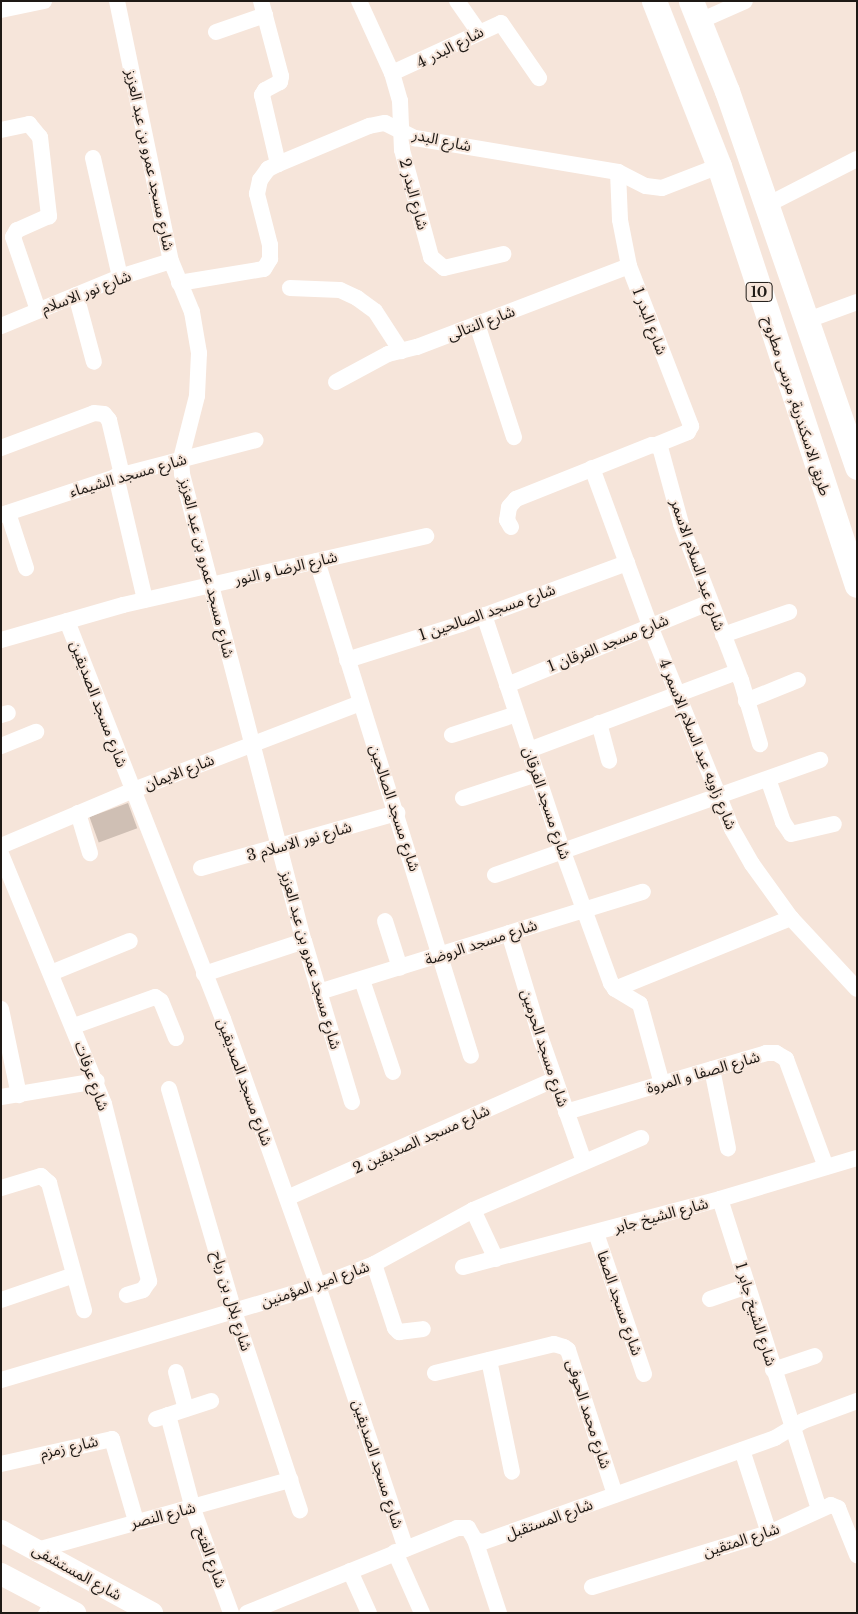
<!DOCTYPE html>
<meta charset="utf-8">
<style>
body{margin:0}
#map{position:relative;width:858px;height:1614px;overflow:hidden;background:#f6e5da;font-family:"Libre Baskerville","Noto Sans Arabic",serif}
div>[style]{position:absolute}
[style*='--x']{left:calc(var(--x)*1px);top:calc(var(--y)*1px);width:calc(var(--w)*1px);rotate:calc(var(--a)*1deg)}
.building>*{inset:0;background:#cfbfb4;transform-origin:0 0}
.lane>*{height:8px;margin:-4px;padding:0 4px;transform-origin:4px;border-radius:4px;background:#fff}
.street>*{height:16px;margin:-8px;padding:0 8px;transform-origin:8px;border-radius:8px;background:#fff}
.secondary>*{height:22px;margin:-11px;padding:0 11px;transform-origin:11px;border-radius:11px;background:#fff}
.primary>*{height:25px;margin:-12.5px;padding:0 12.5px;transform-origin:12.5px;border-radius:12.5px;background:#fff}
span{translate:-50% -50%;white-space:nowrap;text-align:center;line-height:1.15;-webkit-text-stroke:4px #f6e5da;paint-order:stroke}
.shield-label span{padding:1px 4px;background:#f6e5da;border:1px solid;border-radius:4px;-webkit-text-stroke-width:0}
.shield-label{font-size:14px;color:#1e1915;font-weight:700}
.street-label{font-size:15px;color:#1e1915}
.frame{position:absolute;inset:0;border:2px solid #1e1915;pointer-events:none}
</style>
<div id="map">
<div class="building">
<div style="left:128px;top:803px;width:27px;height:41px;rotate:70deg"></div>
</div>
<div class="lane">
<div style="--x:42;--y:1613;--w:14;--a:-60"></div>
</div>
<div class="street">
<div style="--x:117;--y:1;--w:266;--a:78.3"></div>
<div style="--x:171;--y:261;--w:55;--a:67.6"></div>
<div style="--x:192;--y:312;--w:42;--a:80.3"></div>
<div style="--x:199;--y:353;--w:43;--a:92.7"></div>
<div style="--x:197;--y:396;--w:65;--a:104.3"></div>
<div style="--x:181;--y:459;--w:15;--a:86"></div>
<div style="--x:182;--y:474;--w:483;--a:75.4"></div>
<div style="--x:304;--y:941;--w:168;--a:73.4"></div>
<div style="--x:261;--y:1;--w:78;--a:75.1"></div>
<div style="--x:281;--y:76;--w:6;--a:99"></div>
<div style="--x:280;--y:82;--w:17;--a:152"></div>
<div style="--x:265;--y:90;--w:6;--a:121"></div>
<div style="--x:262;--y:95;--w:71;--a:76.9"></div>
<div style="--x:359;--y:1;--w:79;--a:65.4"></div>
<div style="--x:392;--y:73;--w:29;--a:74"></div>
<div style="--x:400;--y:101;--w:49;--a:87.7"></div>
<div style="--x:402;--y:150;--w:111;--a:74.8"></div>
<div style="--x:431;--y:257;--w:17;--a:40"></div>
<div style="--x:444;--y:268;--w:61;--a:-13.3"></div>
<div style="--x:457;--y:1;--w:38;--a:55"></div>
<div style="--x:1;--y:10;--w:44;--a:-11.8"></div>
<div style="--x:700;--y:21;--w:49;--a:-24"></div>
<div style="--x:216;--y:32;--w:52;--a:-19.1"></div>
<div style="--x:392;--y:73;--w:120;--a:-24.6"></div>
<div style="--x:501;--y:23;--w:67;--a:55.4"></div>
<div style="--x:1;--y:130;--w:29;--a:-12"></div>
<div style="--x:29;--y:124;--w:17;--a:50"></div>
<div style="--x:40;--y:137;--w:80;--a:83.5"></div>
<div style="--x:49;--y:216;--w:35;--a:156"></div>
<div style="--x:17;--y:230;--w:8;--a:120"></div>
<div style="--x:13;--y:237;--w:77;--a:71.1"></div>
<div style="--x:93;--y:158;--w:122;--a:77.2"></div>
<div style="--x:618;--y:172;--w:48;--a:87.6"></div>
<div style="--x:620;--y:220;--w:47;--a:78.9"></div>
<div style="--x:629;--y:266;--w:172;--a:68.8"></div>
<div style="--x:691;--y:426;--w:7;--a:117"></div>
<div style="--x:688;--y:432;--w:35;--a:158"></div>
<div style="--x:767;--y:205;--w:101;--a:-27.1"></div>
<div style="--x:179;--y:283;--w:86;--a:-9.4"></div>
<div style="--x:264;--y:269;--w:12;--a:-59"></div>
<div style="--x:270;--y:259;--w:14;--a:-90"></div>
<div style="--x:270;--y:245;--w:53;--a:-104.3"></div>
<div style="--x:257;--y:194;--w:14;--a:-78"></div>
<div style="--x:260;--y:180;--w:14;--a:-54"></div>
<div style="--x:268;--y:169;--w:11;--a:-27"></div>
<div style="--x:278;--y:164;--w:99;--a:-22.7"></div>
<div style="--x:369;--y:126;--w:16;--a:-11"></div>
<div style="--x:385;--y:123;--w:34;--a:27"></div>
<div style="--x:415;--y:138;--w:206;--a:9.5"></div>
<div style="--x:618;--y:172;--w:31;--a:27"></div>
<div style="--x:646;--y:186;--w:16;--a:7"></div>
<div style="--x:662;--y:188;--w:61;--a:-21.1"></div>
<div style="--x:290;--y:288;--w:50;--a:2.3"></div>
<div style="--x:340;--y:290;--w:19;--a:25"></div>
<div style="--x:357;--y:298;--w:22;--a:36"></div>
<div style="--x:375;--y:311;--w:48;--a:57"></div>
<div style="--x:76;--y:295;--w:69;--a:75"></div>
<div style="--x:808;--y:320;--w:52;--a:-20.2"></div>
<div style="--x:477;--y:324;--w:119;--a:71.9"></div>
<div style="--x:1;--y:326;--w:129;--a:-22.4"></div>
<div style="--x:120;--y:277;--w:53;--a:-17.4"></div>
<div style="--x:336;--y:382;--w:59;--a:-28.3"></div>
<div style="--x:388;--y:354;--w:30;--a:-14"></div>
<div style="--x:417;--y:347;--w:227;--a:-20.9"></div>
<div style="--x:1;--y:448;--w:99;--a:-20.6"></div>
<div style="--x:94;--y:413;--w:10;--a:6"></div>
<div style="--x:104;--y:414;--w:8;--a:50"></div>
<div style="--x:109;--y:420;--w:57;--a:76.7"></div>
<div style="--x:592;--y:468;--w:168;--a:69.8"></div>
<div style="--x:650;--y:626;--w:219;--a:68"></div>
<div style="--x:732;--y:829;--w:40;--a:60.3"></div>
<div style="--x:752;--y:864;--w:67;--a:54.2"></div>
<div style="--x:791;--y:918;--w:97;--a:47.1"></div>
<div style="--x:116;--y:476;--w:127;--a:76.8"></div>
<div style="--x:8;--y:513;--w:58;--a:71.9"></div>
<div style="--x:1;--y:515;--w:127;--a:-18.3"></div>
<div style="--x:122;--y:475;--w:138;--a:-14.6"></div>
<div style="--x:511;--y:527;--w:8;--a:-120"></div>
<div style="--x:507;--y:520;--w:13;--a:-81"></div>
<div style="--x:509;--y:507;--w:11;--a:-49"></div>
<div style="--x:516;--y:499;--w:146;--a:-21.7"></div>
<div style="--x:652;--y:445;--w:8;--a:14"></div>
<div style="--x:660;--y:447;--w:80;--a:74.7"></div>
<div style="--x:681;--y:524;--w:167;--a:69"></div>
<div style="--x:741;--y:680;--w:67;--a:73.5"></div>
<div style="--x:317;--y:561;--w:518;--a:72.72"></div>
<div style="--x:484;--y:615;--w:250;--a:71.6"></div>
<div style="--x:563;--y:852;--w:140;--a:69.9"></div>
<div style="--x:611;--y:983;--w:7;--a:56"></div>
<div style="--x:615;--y:989;--w:29;--a:31"></div>
<div style="--x:640;--y:1004;--w:83;--a:74.6"></div>
<div style="--x:67;--y:621;--w:427;--a:68.6"></div>
<div style="--x:223;--y:1019;--w:283;--a:70.4"></div>
<div style="--x:318;--y:1286;--w:277;--a:71.5"></div>
<div style="--x:723;--y:635;--w:70;--a:-19.2"></div>
<div style="--x:1;--y:640;--w:127;--a:-16"></div>
<div style="--x:123;--y:605;--w:311;--a:-12.8"></div>
<div style="--x:347;--y:660;--w:120;--a:-17.5"></div>
<div style="--x:461;--y:624;--w:177;--a:-20.2"></div>
<div style="--x:507;--y:685;--w:219;--a:-22.2"></div>
<div style="--x:746;--y:701;--w:56;--a:-22"></div>
<div style="--x:1;--y:715;--w:7;--a:-16"></div>
<div style="--x:599;--y:723;--w:39;--a:75"></div>
<div style="--x:452;--y:735;--w:68;--a:-17.9"></div>
<div style="--x:1;--y:746;--w:38;--a:-22"></div>
<div style="--x:529;--y:750;--w:222;--a:-20.6"></div>
<div style="--x:768;--y:779;--w:46;--a:70.8"></div>
<div style="--x:783;--y:822;--w:14;--a:56"></div>
<div style="--x:791;--y:834;--w:44;--a:-13.1"></div>
<div style="--x:463;--y:798;--w:78;--a:-18"></div>
<div style="--x:78;--y:813;--w:42;--a:73.3"></div>
<div style="--x:1;--y:846;--w:141;--a:-22.9"></div>
<div style="--x:131;--y:791;--w:245;--a:-21"></div>
<div style="--x:1;--y:854;--w:270;--a:67.6"></div>
<div style="--x:104;--y:1104;--w:183;--a:75.7"></div>
<div style="--x:149;--y:1281;--w:11;--a:124"></div>
<div style="--x:143;--y:1290;--w:17;--a:163"></div>
<div style="--x:201;--y:868;--w:204;--a:-15.7"></div>
<div style="--x:495;--y:875;--w:345;--a:-19.5"></div>
<div style="--x:385;--y:921;--w:49;--a:72.3"></div>
<div style="--x:509;--y:933;--w:111;--a:73.2"></div>
<div style="--x:541;--y:1039;--w:130;--a:70.7"></div>
<div style="--x:51;--y:973;--w:85;--a:-22.1"></div>
<div style="--x:204;--y:974;--w:105;--a:-18.3"></div>
<div style="--x:362;--y:980;--w:97;--a:71.4"></div>
<div style="--x:615;--y:989;--w:190;--a:-22"></div>
<div style="--x:319;--y:992;--w:339;--a:-17.2"></div>
<div style="--x:1;--y:1009;--w:88;--a:78.2"></div>
<div style="--x:74;--y:1026;--w:86;--a:-19.7"></div>
<div style="--x:155;--y:997;--w:7;--a:34"></div>
<div style="--x:161;--y:1001;--w:40;--a:68"></div>
<div style="--x:712;--y:1069;--w:81;--a:78.6"></div>
<div style="--x:169;--y:1089;--w:231;--a:73.7"></div>
<div style="--x:234;--y:1311;--w:210;--a:71.7"></div>
<div style="--x:1;--y:1097;--w:97;--a:-9.5"></div>
<div style="--x:566;--y:1112;--w:209;--a:-16.4"></div>
<div style="--x:766;--y:1053;--w:10;--a:0"></div>
<div style="--x:776;--y:1053;--w:12;--a:31"></div>
<div style="--x:786;--y:1059;--w:115;--a:69.7"></div>
<div style="--x:1;--y:1188;--w:42;--a:-16.7"></div>
<div style="--x:41;--y:1176;--w:11;--a:41"></div>
<div style="--x:49;--y:1183;--w:132;--a:74.6"></div>
<div style="--x:287;--y:1198;--w:293;--a:-23.9"></div>
<div style="--x:720;--y:1199;--w:326;--a:72.3"></div>
<div style="--x:473;--y:1210;--w:54;--a:64.9"></div>
<div style="--x:596;--y:1233;--w:149;--a:71.2"></div>
<div style="--x:374;--y:1264;--w:67;--a:71.8"></div>
<div style="--x:395;--y:1328;--w:6;--a:45"></div>
<div style="--x:399;--y:1332;--w:24;--a:-7"></div>
<div style="--x:463;--y:1267;--w:266;--a:-14.8"></div>
<div style="--x:720;--y:1199;--w:143;--a:-16.7"></div>
<div style="--x:710;--y:1299;--w:39;--a:-19"></div>
<div style="--x:1;--y:1300;--w:77;--a:-18.9"></div>
<div style="--x:489;--y:1360;--w:114;--a:78.4"></div>
<div style="--x:773;--y:1370;--w:44;--a:-18.4"></div>
<div style="--x:176;--y:1372;--w:38;--a:75"></div>
<div style="--x:435;--y:1373;--w:122;--a:-13.7"></div>
<div style="--x:554;--y:1344;--w:10;--a:17"></div>
<div style="--x:564;--y:1347;--w:5;--a:37"></div>
<div style="--x:568;--y:1350;--w:152;--a:72"></div>
<div style="--x:1;--y:1380;--w:331;--a:-16.5"></div>
<div style="--x:318;--y:1286;--w:60;--a:-21.4"></div>
<div style="--x:374;--y:1264;--w:113;--a:-28.6"></div>
<div style="--x:473;--y:1210;--w:183;--a:-23.2"></div>
<div style="--x:168;--y:1415;--w:97;--a:75.1"></div>
<div style="--x:193;--y:1509;--w:111;--a:69.9"></div>
<div style="--x:156;--y:1419;--w:58;--a:-18.1"></div>
<div style="--x:742;--y:1450;--w:87;--a:72"></div>
<div style="--x:1;--y:1464;--w:114;--a:-12.7"></div>
<div style="--x:112;--y:1439;--w:85;--a:73.7"></div>
<div style="--x:475;--y:1540;--w:77;--a:71.8"></div>
<div style="--x:37;--y:1550;--w:263;--a:-15.5"></div>
<div style="--x:395;--y:1552;--w:67;--a:66.1"></div>
<div style="--x:350;--y:1571;--w:46;--a:65.7"></div>
<div style="--x:592;--y:1587;--w:185;--a:-17"></div>
<div style="--x:769;--y:1533;--w:68;--a:-24.3"></div>
<div style="--x:831;--y:1505;--w:8;--a:23"></div>
<div style="--x:838;--y:1508;--w:51;--a:68"></div>
<div style="--x:247;--y:1613;--w:227;--a:-22"></div>
<div style="--x:457;--y:1528;--w:11;--a:0"></div>
<div style="--x:468;--y:1528;--w:14;--a:60"></div>
<div style="--x:475;--y:1540;--w:8;--a:14"></div>
<div style="--x:483;--y:1542;--w:310;--a:-19.6"></div>
<div style="--x:775;--y:1438;--w:33;--a:-31"></div>
<div style="--x:803;--y:1421;--w:58;--a:-20.3"></div>
</div>
<div class="secondary">
<div style="--x:1;--y:1531;--w:172;--a:28.5"></div>
<div style="--x:1;--y:1574;--w:84;--a:27.8"></div>
</div>
<div class="primary">
<div style="--x:654;--y:1;--w:177;--a:68.5"></div>
<div style="--x:719;--y:166;--w:441;--a:71.8"></div>
<div style="--x:691;--y:1;--w:97;--a:68.2"></div>
<div style="--x:727;--y:91;--w:398;--a:70.9"></div>
</div>
<div class="shield-label">
<span style="left:759px;top:292px">10</span>
</div>
<div class="street-label">
<span style="left:450px;top:47px;rotate:-27deg">شارع البدر 4</span>
<span style="left:442px;top:140px;rotate:12deg">شارع البدر</span>
<span style="left:150px;top:160px;rotate:78deg">شارع مسجد عمرو بن عبد العزيز</span>
<span style="left:414px;top:194px;rotate:75deg">شارع البدر 2</span>
<span style="left:86px;top:292px;rotate:-21deg">شارع نور الاسلام</span>
<span style="left:650px;top:321px;rotate:69deg">شارع البدر 1</span>
<span style="left:481px;top:323px;rotate:-21deg">شارع النتالى</span>
<span style="left:797px;top:406px;rotate:72deg">طريق الاسكندرية, مرسى مطروح</span>
<span style="left:128px;top:475px;rotate:-16deg">شارع مسجد الشيماء</span>
<span style="left:698px;top:565px;rotate:71deg">شارع عبد السلام الاسمر</span>
<span style="left:207px;top:568px;rotate:76deg">شارع مسجد عمرو بن عبد العزيز</span>
<span style="left:286px;top:568px;rotate:-13deg">شارع الرضا و النور</span>
<span style="left:487px;top:612px;rotate:-19deg">شارع مسجد الصالحين 1</span>
<span style="left:608px;top:643px;rotate:-22deg">شارع مسجد الفرقان 1</span>
<span style="left:99px;top:704px;rotate:69deg">شارع مسجد الصديقين</span>
<span style="left:698px;top:744px;rotate:68deg">شارع زاويه عبد السلام الاسمر 4</span>
<span style="left:179px;top:772px;rotate:-21deg">شارع الايمان</span>
<span style="left:547px;top:803px;rotate:71deg">شارع مسجد الفرقان</span>
<span style="left:395px;top:808px;rotate:72deg">شارع مسجد الصالحين</span>
<span style="left:299px;top:841px;rotate:-16deg">شارع نور الاسلام 3</span>
<span style="left:481px;top:942px;rotate:-18deg">شارع مسجد الروضة</span>
<span style="left:311px;top:960px;rotate:74deg">شارع مسجد عمرو بن عبد العزيز</span>
<span style="left:545px;top:1048px;rotate:72deg">شارع مسجد الحرمين</span>
<span style="left:703px;top:1072px;rotate:-16deg">شارع الصفا و المروة</span>
<span style="left:92px;top:1076px;rotate:70deg">شارع عرفات</span>
<span style="left:245px;top:1082px;rotate:70deg">شارع مسجد الصديقين</span>
<span style="left:421px;top:1139px;rotate:-24deg">شارع مسجد الصديقين 2</span>
<span style="left:661px;top:1215px;rotate:-15deg">شارع الشيخ جابر</span>
<span style="left:315px;top:1284px;rotate:-19deg">شارع امير المؤمنين</span>
<span style="left:232px;top:1301px;rotate:73deg">شارع بلال بن رباح</span>
<span style="left:620px;top:1303px;rotate:71deg">شارع مسجد الصفا</span>
<span style="left:756px;top:1314px;rotate:73deg">شارع الشيخ جابر 1</span>
<span style="left:589px;top:1414px;rotate:72deg">شارع محمد الحوفى</span>
<span style="left:69px;top:1447px;rotate:-13deg">شارع زمزم</span>
<span style="left:378px;top:1464px;rotate:72deg">شارع مسجد الصديقين</span>
<span style="left:163px;top:1515px;rotate:-14deg">شارع النصر</span>
<span style="left:549px;top:1519px;rotate:-20deg">شارع المستقبل</span>
<span style="left:741px;top:1540px;rotate:-18deg">شارع المتقين</span>
<span style="left:211px;top:1557px;rotate:70deg">شارع الفتح</span>
<span style="left:77px;top:1572px;rotate:29deg">شارع المستشفى</span>
</div>
<div class="frame"></div>
</div>
